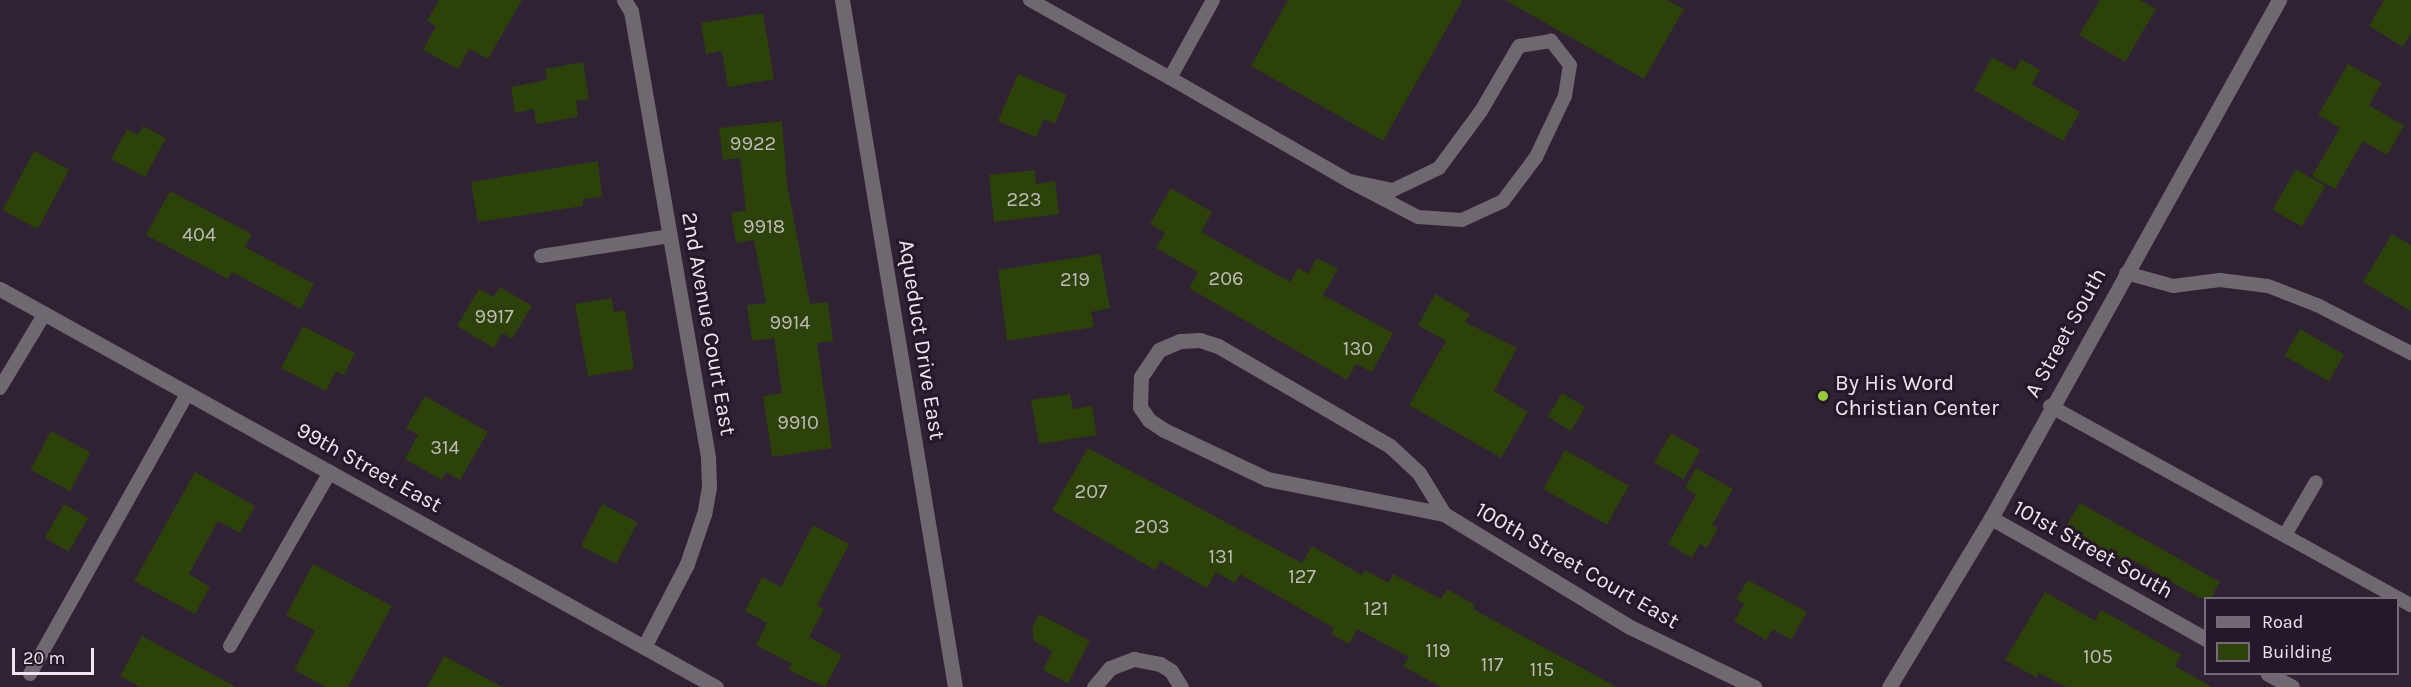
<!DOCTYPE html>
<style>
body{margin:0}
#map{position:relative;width:2411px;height:687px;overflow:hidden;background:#2f2233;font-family:Karla,sans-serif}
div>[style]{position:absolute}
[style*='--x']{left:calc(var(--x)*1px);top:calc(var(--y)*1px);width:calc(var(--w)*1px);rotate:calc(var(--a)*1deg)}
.building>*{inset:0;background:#2d410a;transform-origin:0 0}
.service>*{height:14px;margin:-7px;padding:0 7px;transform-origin:7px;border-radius:7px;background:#6f6871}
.minor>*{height:15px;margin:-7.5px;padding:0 7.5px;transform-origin:7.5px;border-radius:7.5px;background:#6f6871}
.tertiary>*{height:15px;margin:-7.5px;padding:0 7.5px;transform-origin:7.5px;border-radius:7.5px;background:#6f6871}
.dots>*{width:16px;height:16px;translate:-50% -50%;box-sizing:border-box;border:3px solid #251829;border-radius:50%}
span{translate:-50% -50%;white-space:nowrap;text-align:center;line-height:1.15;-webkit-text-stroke:6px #251829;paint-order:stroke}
.number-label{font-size:20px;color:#bebcb7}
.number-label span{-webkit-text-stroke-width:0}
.street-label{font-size:22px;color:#efe5f1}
.poi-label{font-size:22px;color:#efe5f1}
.left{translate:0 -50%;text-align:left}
.legend{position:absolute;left:2204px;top:597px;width:195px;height:78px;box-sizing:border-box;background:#251829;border:2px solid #766a79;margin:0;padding:8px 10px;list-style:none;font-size:18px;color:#efe5f1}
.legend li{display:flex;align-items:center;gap:12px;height:30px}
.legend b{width:30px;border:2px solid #766a79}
.scale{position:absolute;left:12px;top:648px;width:82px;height:27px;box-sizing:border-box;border:3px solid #efe5f1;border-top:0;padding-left:8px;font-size:18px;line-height:21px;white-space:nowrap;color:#efe5f1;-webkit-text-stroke:4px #251829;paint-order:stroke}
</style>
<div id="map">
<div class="building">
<div style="clip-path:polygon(439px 0,522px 0,488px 59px,469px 49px,458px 69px,423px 50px,436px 26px,427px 21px)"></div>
<div style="clip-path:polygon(1288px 0,1463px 0,1383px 141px,1251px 66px)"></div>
<div style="clip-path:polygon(1505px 0,1667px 0,1684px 9px,1644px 79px)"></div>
<div style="clip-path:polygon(2100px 0,2140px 0,2156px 9px,2125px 62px,2079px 35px)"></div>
<div style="clip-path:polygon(2384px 0,2411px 0,2411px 33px,2403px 47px,2369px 26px)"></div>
<div style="clip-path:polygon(763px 13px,774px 79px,728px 87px,722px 51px,706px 54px,701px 23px)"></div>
<div style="clip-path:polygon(1992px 57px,2015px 70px,2021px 59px,2040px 70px,2032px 84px,2080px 112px,2063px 141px,1974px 90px)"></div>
<div style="clip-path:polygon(583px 62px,589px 99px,576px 101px,578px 117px,536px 124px,534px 109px,515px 113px,511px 87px,547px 80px,545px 69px)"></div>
<div style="clip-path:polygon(2348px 64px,2382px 83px,2369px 105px,2404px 126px,2387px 155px,2363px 141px,2335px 189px,2312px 176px,2340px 128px,2318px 115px)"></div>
<div style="clip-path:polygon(1018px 74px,1067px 95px,1055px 124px,1044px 119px,1036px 137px,998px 121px)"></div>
<div style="clip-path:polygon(782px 121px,787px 184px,810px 304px,828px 302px,833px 341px,817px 343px,832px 448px,772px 457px,763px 396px,782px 393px,774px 338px,752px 341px,747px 305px,766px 303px,754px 240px,736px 243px,731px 213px,746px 210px,740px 158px,723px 160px,719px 128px)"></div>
<div style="clip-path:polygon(143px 126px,166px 138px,145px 177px,111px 159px,127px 129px,138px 135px)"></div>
<div style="left:34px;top:151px;width:40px;height:67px;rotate:28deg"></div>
<div style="clip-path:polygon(598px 161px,602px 197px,583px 199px,583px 206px,478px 222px,471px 182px)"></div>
<div style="left:2296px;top:169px;width:34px;height:47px;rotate:30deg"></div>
<div style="clip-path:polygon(1035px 170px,1036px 184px,1055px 181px,1059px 214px,994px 222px,989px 175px)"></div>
<div style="clip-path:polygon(1171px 188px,1212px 212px,1201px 232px,1290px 282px,1298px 268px,1308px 274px,1317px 258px,1338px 269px,1323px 295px,1393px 333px,1372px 372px,1356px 364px,1347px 380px,1189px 288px,1198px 272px,1156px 248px,1165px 233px,1150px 224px)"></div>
<div style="clip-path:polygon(170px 191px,252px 234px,245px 247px,314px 284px,301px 309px,232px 272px,228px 279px,146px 235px)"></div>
<div style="clip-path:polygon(2392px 234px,2411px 245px,2411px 311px,2363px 282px)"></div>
<div style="clip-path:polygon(1100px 254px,1110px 308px,1091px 312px,1094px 327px,1007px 341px,998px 270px)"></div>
<div style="clip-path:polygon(500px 287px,532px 306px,512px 339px,502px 333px,494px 348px,457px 326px,479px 289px,494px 297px)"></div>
<div style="clip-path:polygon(1435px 294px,1470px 314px,1465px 322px,1517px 348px,1494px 391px,1528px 412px,1501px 458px,1409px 405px,1446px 341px,1418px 325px)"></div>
<div style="clip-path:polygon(611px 298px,614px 312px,625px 310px,634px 369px,588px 376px,575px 304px)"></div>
<div style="clip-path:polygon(303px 326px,355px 353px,344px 375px,336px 371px,326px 391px,281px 368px)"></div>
<div style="left:2300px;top:329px;width:51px;height:31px;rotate:30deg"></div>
<div style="left:1562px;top:393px;width:27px;height:28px;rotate:31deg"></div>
<div style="clip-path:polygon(1070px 394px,1073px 409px,1092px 406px,1097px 435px,1039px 444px,1031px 400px)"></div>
<div style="clip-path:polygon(425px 396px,488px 432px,460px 480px,446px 472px,442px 480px,405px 459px,418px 435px,406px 428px)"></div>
<div style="left:51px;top:431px;width:45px;height:44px;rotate:28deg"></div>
<div style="left:1671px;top:433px;width:34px;height:34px;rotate:30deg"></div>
<div style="clip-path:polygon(1088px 448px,1302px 563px,1312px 546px,1362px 575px,1365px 570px,1389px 583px,1393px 574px,1441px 599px,1447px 589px,1475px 605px,1473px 609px,1617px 687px,1441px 687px,1403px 666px,1409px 657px,1357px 629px,1349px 644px,1331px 634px,1334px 628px,1240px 574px,1235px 583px,1216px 572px,1207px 588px,1160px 561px,1155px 570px,1052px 510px)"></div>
<div style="left:1565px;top:450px;width:73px;height:45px;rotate:29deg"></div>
<div style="clip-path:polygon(1696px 468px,1733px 489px,1712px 525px,1718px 528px,1707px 548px,1700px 544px,1692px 558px,1668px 544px,1696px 495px,1685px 488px)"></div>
<div style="clip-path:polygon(195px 472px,255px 506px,240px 533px,218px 521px,189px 574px,210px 587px,195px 614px,134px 581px)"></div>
<div style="clip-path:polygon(2080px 503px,2220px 582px,2211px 598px,2200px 598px,2133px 560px,2130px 564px,2118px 558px,2115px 563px,2062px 533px)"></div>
<div style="left:64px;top:504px;width:28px;height:39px;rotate:30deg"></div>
<div style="left:602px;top:504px;width:40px;height:47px;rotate:27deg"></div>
<div style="clip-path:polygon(813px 525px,849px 544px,817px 606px,824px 609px,809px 637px,842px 655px,825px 687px,789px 670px,792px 664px,756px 645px,767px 623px,745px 611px,762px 577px,781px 587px)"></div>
<div style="clip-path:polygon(313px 564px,392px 606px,348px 687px,326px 687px,294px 670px,315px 631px,286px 615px)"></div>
<div style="clip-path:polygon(1748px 580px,1807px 612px,1791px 640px,1773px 629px,1766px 640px,1734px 621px,1744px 604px,1736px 599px)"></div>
<div style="clip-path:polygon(2045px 592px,2095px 621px,2101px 610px,2128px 625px,2181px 655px,2175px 666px,2212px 687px,2066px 687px,2039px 673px,2037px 678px,2005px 660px)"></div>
<div style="clip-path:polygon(1039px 614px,1090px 641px,1068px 683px,1043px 670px,1052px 651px,1034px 641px,1032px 628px)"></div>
<div style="clip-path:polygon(142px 636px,236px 687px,140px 687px,120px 676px)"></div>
<div style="clip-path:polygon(444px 656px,503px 687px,427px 687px)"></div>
</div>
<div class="service">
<div style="--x:1030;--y:0;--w:160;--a:29.1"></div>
<div style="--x:1170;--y:78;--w:89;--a:-61.1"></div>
<div style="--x:1170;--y:78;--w:207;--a:29.9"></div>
<div style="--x:1349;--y:181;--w:78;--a:27.6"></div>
<div style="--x:1418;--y:217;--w:44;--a:3.9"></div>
<div style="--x:1462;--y:220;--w:45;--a:-24.9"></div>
<div style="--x:1503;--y:201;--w:55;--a:-53.1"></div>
<div style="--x:1536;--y:157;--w:68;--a:-64.6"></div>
<div style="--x:1565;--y:96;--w:31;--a:-81"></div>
<div style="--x:1570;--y:65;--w:31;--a:-128"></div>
<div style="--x:1551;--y:41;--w:32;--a:171"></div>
<div style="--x:1519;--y:46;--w:75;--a:120.3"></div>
<div style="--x:1481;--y:111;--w:71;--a:126.4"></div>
<div style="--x:1439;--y:168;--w:51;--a:154.4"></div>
<div style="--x:1393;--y:190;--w:45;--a:-168.4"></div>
<div style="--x:541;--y:256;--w:131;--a:-8.8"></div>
<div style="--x:2126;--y:273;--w:49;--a:15.5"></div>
<div style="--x:2173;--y:286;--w:47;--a:-7.3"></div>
<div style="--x:2220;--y:280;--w:48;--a:7.1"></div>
<div style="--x:2268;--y:286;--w:53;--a:21.2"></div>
<div style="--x:2317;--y:305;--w:106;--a:27.1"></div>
<div style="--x:0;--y:388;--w:87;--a:-59"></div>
<div style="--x:2050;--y:406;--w:412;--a:28.9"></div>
<div style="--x:2285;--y:535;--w:61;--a:-59.7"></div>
<div style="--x:230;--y:646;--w:201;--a:-60.1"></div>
<div style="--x:30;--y:674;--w:322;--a:-60.7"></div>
</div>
<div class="minor">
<div style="--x:624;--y:0;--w:13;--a:58"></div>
<div style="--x:631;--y:11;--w:454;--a:80.2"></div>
<div style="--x:708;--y:458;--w:29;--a:88"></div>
<div style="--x:709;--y:487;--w:27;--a:100"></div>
<div style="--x:704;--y:514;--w:53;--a:108.8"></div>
<div style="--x:687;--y:564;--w:93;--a:117.4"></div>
<div style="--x:842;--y:0;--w:696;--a:80.66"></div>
<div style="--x:1444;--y:514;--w:48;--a:-121.4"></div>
<div style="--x:1419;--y:473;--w:40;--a:-137"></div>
<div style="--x:1390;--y:446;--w:199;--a:-149.8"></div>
<div style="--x:1218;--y:346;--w:19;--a:-162"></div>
<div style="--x:1200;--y:340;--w:20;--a:177"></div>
<div style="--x:1180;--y:341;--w:23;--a:157"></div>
<div style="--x:1159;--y:350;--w:32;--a:124"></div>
<div style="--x:1141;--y:377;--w:30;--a:92"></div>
<div style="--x:1140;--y:407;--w:16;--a:55"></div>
<div style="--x:1149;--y:420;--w:18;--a:34"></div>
<div style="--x:1164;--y:430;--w:114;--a:25.4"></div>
<div style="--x:1267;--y:479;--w:180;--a:11.2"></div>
<div style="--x:1444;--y:514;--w:218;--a:31.3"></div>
<div style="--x:1630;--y:627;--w:138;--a:25.8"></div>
<div style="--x:1991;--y:518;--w:247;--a:29.4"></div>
<div style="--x:2268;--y:674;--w:27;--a:28"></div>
<div style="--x:1094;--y:687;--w:25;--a:-50"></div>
<div style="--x:1110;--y:668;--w:26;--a:-21"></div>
<div style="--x:1134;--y:659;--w:26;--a:11"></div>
<div style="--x:1160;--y:664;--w:13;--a:32"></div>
<div style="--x:1171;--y:671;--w:19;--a:58"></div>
</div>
<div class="tertiary">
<div style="--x:0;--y:289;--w:819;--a:29.07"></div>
<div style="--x:1889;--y:687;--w:197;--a:-58.9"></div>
<div style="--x:1991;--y:518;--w:593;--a:-60.93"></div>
</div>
<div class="dots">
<div style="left:1823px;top:396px;background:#97cc39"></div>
</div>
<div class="number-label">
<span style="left:753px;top:143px">9922</span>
<span style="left:1024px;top:199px">223</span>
<span style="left:764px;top:226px">9918</span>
<span style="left:199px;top:234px">404</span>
<span style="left:1226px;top:278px">206</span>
<span style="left:1075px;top:279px">219</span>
<span style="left:494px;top:316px">9917</span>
<span style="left:790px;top:322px">9914</span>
<span style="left:1358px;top:348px">130</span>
<span style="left:798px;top:422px">9910</span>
<span style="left:445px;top:447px">314</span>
<span style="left:1091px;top:491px">207</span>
<span style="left:1152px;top:526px">203</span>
<span style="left:1221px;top:556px">131</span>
<span style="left:1302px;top:576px">127</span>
<span style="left:1376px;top:608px">121</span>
<span style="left:1438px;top:650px">119</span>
<span style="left:2098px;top:656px">105</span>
<span style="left:1492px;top:664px">117</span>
<span style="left:1542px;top:669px">115</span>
</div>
<div class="street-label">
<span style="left:708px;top:324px;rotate:80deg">2nd Avenue Court East</span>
<span style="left:2066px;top:333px;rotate:-61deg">A Street South</span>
<span style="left:921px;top:340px;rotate:81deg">Aqueduct Drive East</span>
<span style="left:369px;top:468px;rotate:29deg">99th Street East</span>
<span style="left:2093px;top:550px;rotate:29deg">101st Street South</span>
<span style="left:1577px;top:566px;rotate:30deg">100th Street Court East</span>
</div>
<div class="poi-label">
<span class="left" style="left:1835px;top:396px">By His Word<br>Christian Center</span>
</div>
<ul class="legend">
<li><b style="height:8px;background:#6f6871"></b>Road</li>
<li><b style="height:16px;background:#2d410a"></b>Building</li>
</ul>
<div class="scale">20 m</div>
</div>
